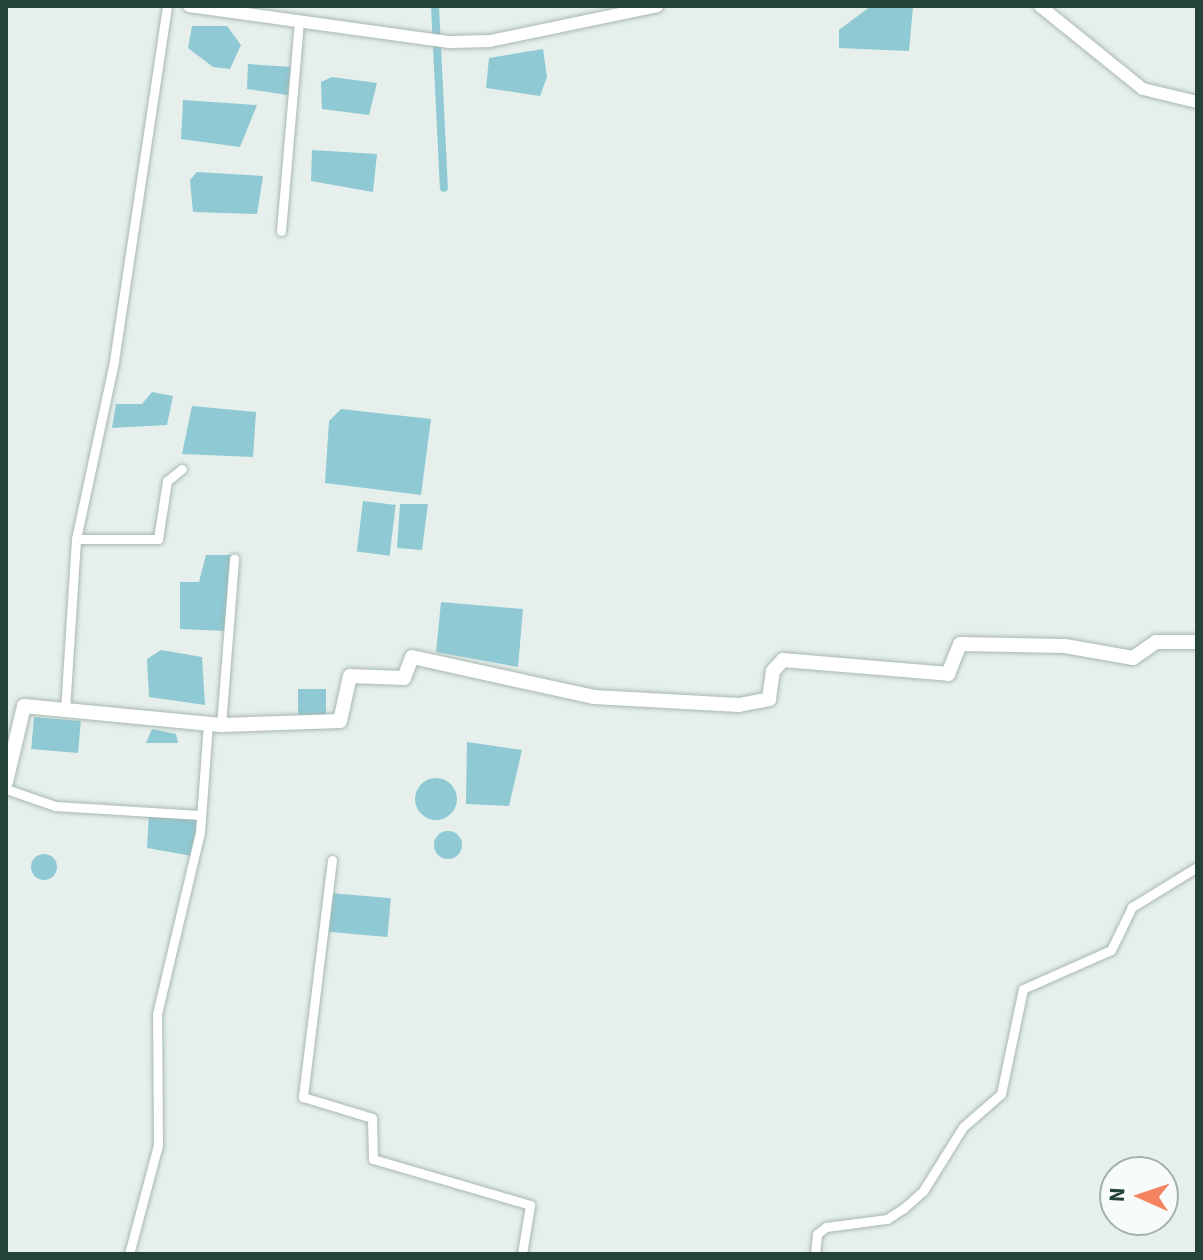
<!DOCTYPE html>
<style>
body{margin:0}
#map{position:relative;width:1203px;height:1260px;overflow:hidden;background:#e6efeb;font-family:"Source Sans 3",sans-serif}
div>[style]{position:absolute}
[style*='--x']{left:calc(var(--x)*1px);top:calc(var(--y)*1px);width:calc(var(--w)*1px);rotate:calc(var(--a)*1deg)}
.water>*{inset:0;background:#8ec9d4;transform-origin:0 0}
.round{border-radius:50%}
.canal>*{height:8px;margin:-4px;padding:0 4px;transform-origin:4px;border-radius:4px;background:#8ec9d4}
.roads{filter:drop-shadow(0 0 2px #a8b8b2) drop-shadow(0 0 2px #a8b8b2)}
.minor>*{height:9px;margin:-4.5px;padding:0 4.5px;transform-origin:4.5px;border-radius:4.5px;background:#fff}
.tertiary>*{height:12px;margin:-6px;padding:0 6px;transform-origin:6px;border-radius:6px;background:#fff}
.secondary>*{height:14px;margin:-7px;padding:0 7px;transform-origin:7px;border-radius:7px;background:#fff}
span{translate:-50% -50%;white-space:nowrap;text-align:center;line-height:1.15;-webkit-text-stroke:6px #f7fbf9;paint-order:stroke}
.frame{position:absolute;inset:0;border:8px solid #24423a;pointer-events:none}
.north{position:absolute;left:1099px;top:1156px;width:80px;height:80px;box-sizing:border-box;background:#f7fbf9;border:2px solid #a3b1ad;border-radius:50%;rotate:273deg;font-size:22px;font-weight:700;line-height:32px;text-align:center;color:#24423a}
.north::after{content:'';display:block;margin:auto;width:28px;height:36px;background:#f4845f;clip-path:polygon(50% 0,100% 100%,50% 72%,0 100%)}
</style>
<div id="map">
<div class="water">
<div style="clip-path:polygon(871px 6px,913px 6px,909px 51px,839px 48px,839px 30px)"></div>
<div style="clip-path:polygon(192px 26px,227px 26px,241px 45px,230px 69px,213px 67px,188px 48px)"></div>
<div style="clip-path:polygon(543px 49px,547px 77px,540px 96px,486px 88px,489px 58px)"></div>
<div style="clip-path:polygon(248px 64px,291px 67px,288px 95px,247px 89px)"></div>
<div style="clip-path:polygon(332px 77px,377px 83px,369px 115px,322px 109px,321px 82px)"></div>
<div style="clip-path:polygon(183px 100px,257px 105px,240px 147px,181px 139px)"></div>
<div style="clip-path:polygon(312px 150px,377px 154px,373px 192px,311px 181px)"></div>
<div style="clip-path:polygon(197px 172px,263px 176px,257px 214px,193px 212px,190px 180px)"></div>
<div style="clip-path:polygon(152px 392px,173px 396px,167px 425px,112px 428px,116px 404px,142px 404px)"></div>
<div style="clip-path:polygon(192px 406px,256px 412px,253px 457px,182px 454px)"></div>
<div style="clip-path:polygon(341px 409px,431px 419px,421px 495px,325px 483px,329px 421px)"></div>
<div style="left:363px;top:501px;width:33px;height:51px;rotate:7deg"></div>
<div style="clip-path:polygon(400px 504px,428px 504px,422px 550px,397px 548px)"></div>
<div style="clip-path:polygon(206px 555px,233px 555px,226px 631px,180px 629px,180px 582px,199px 582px)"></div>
<div style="clip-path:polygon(441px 602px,523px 609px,518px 667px,436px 652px)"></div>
<div style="clip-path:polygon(161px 650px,202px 657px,205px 705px,149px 697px,147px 659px)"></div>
<div style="left:298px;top:689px;width:28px;height:29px"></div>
<div style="left:34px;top:717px;width:47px;height:32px;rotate:5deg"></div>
<div style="clip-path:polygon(152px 729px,176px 734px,178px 743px,146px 743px)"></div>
<div style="clip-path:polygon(467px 742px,522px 750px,509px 806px,466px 804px)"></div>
<div class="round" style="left:415px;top:778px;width:42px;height:42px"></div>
<div style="clip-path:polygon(149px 813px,199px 817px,192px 856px,147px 848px)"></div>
<div class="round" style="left:434px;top:831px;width:28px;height:28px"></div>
<div class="round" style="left:31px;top:854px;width:26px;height:26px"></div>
<div style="left:331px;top:893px;width:60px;height:39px;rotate:5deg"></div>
</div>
<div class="canal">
<div style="--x:435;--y:6;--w:182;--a:87.2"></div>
</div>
<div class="roads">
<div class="minor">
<div style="--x:281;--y:231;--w:210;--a:-85.1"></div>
<div style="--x:76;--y:539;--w:82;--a:0"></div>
<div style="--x:158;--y:539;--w:59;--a:-81.2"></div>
<div style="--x:167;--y:481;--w:19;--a:-39"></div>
<div style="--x:65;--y:710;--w:171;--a:-86.3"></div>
<div style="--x:76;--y:539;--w:182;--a:-77.9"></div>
<div style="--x:114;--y:361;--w:359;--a:-81.5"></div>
<div style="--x:221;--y:725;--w:167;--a:-85.5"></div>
<div style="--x:6;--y:789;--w:52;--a:19.1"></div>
<div style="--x:55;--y:806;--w:145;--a:3.6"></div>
<div style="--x:332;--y:860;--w:239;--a:97"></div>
<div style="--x:303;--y:1097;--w:72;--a:16.9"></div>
<div style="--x:372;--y:1118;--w:41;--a:88.6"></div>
<div style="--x:373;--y:1159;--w:164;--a:16.3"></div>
<div style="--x:530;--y:1205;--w:50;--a:99.3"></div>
<div style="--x:129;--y:1254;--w:113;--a:-75.1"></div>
<div style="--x:158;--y:1145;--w:131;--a:-90.4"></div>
<div style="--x:157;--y:1014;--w:187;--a:-76.7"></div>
<div style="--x:200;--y:832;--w:109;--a:-85.8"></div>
<div style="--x:815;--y:1254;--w:20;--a:-84"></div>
<div style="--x:817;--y:1234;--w:11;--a:-38"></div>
<div style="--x:826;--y:1227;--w:62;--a:-7.5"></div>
<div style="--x:887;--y:1219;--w:20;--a:-33"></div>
<div style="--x:904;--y:1208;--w:25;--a:-42"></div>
<div style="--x:923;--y:1191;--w:75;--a:-58"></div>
<div style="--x:963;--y:1127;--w:50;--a:-41"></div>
<div style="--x:1001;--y:1094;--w:107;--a:-78.2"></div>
<div style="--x:1023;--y:989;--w:96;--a:-23.9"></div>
<div style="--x:1111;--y:950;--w:48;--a:-64"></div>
<div style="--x:1132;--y:907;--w:76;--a:-31.6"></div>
</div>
<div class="tertiary">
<div style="--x:189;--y:6;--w:263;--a:7.9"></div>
<div style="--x:450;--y:42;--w:40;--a:-1.4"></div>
<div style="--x:490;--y:41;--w:171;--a:-11.8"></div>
<div style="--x:1040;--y:6;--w:132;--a:38.9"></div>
<div style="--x:1143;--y:89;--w:56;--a:13.5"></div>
</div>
<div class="secondary">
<div style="--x:6;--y:782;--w:78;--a:-76.7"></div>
<div style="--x:24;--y:706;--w:198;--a:5.5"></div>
<div style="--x:221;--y:725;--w:119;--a:-1.9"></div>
<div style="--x:340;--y:721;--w:46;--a:-77.5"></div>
<div style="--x:350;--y:676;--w:54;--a:2.1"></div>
<div style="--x:404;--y:678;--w:22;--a:-69"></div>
<div style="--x:412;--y:657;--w:186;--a:12.4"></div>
<div style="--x:594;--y:697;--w:145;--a:3.2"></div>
<div style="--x:739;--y:705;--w:31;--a:-11"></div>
<div style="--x:769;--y:699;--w:28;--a:-82"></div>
<div style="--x:773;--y:671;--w:15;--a:-48"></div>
<div style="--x:783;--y:660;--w:166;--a:4.8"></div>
<div style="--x:948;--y:674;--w:32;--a:-68"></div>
<div style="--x:960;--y:644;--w:105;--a:1.1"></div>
<div style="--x:1065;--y:646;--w:69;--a:10"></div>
<div style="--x:1133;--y:658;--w:28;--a:-35"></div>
<div style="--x:1156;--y:642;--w:41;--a:0"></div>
</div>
</div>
<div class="frame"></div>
<div class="north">N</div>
</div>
